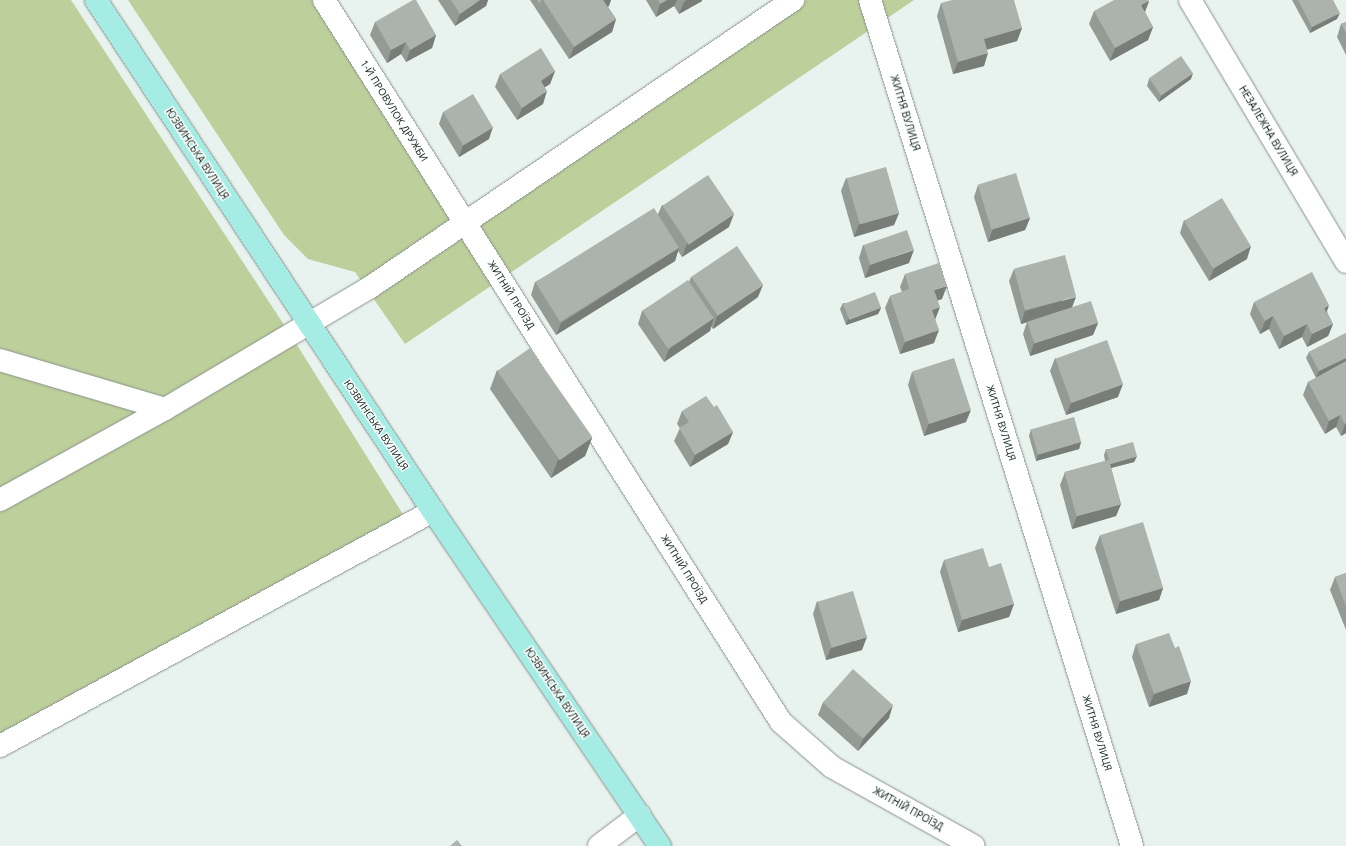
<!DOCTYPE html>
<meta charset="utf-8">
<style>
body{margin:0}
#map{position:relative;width:1346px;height:846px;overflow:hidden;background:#e8f2ee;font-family:"Open Sans",sans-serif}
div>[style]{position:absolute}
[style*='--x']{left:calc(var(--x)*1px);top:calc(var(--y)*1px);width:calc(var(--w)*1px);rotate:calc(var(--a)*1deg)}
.green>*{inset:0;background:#bdcf9b}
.roads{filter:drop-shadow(0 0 1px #8a938e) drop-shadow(0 0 1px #8a938e)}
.minor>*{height:22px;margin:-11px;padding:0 11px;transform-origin:11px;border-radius:11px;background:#fff}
.major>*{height:22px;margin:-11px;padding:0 11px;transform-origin:11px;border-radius:11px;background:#a5ece5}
.wall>*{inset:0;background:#949a94}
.shaded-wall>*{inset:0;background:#787d78}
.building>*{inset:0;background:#acb3ac;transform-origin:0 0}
span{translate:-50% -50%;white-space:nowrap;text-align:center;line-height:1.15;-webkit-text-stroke:3px #f8fffc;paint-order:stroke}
.street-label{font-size:10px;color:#161a18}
</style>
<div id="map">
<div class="green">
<div style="clip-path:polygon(0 0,71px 0,292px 337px,409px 524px,0 746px)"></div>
<div style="clip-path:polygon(128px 0,324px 0,464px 221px,793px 0,914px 0,405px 344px,355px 272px,308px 259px,284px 235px)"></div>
</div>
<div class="roads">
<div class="minor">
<div style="--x:324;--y:0;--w:854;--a:57.67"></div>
<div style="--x:781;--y:722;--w:68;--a:41.4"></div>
<div style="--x:832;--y:767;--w:162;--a:29.1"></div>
<div style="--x:870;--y:0;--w:886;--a:72.79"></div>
<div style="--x:1190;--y:0;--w:305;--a:59.2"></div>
<div style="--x:0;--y:360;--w:172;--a:16.5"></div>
<div style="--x:165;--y:409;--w:237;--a:-30.7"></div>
<div style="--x:369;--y:288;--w:513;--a:-34.19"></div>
<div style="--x:0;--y:500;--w:188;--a:-28.9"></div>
<div style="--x:0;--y:746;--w:493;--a:-28.5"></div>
<div style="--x:599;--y:846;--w:51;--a:-37.1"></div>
</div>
<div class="major">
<div style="--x:96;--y:0;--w:612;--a:56.6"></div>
<div style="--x:433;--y:511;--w:405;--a:55.9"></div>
</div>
</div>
<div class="wall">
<div style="clip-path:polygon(438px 0,488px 0,486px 6px,455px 26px)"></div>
<div style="clip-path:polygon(530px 0,611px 0,608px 7px,616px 19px,612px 32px,569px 59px)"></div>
<div style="clip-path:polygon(646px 0,702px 0,702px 1px,679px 14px,674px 6px,656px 17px)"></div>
<div style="clip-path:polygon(1292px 0,1333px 0,1337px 19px,1310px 33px)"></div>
<div style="clip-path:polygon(1149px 1px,1145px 12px,1153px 27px,1148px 40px,1110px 61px,1089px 24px,1094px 11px)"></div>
<div style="clip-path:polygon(941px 3px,1022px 28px,1017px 41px,987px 49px,984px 66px,953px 74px,937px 16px)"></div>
<div style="clip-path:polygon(375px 22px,436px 35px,432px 48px,406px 62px,401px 54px,387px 63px,370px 35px)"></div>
<div style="clip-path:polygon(1346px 22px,1346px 55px,1337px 37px,1341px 24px)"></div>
<div style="clip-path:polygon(555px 71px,550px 84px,545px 87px,543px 104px,517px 120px,495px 87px,500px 74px)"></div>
<div style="clip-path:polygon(1149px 79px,1191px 79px,1159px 102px,1147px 86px)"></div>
<div style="clip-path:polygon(443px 112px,489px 139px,459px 157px,439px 124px)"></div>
<div style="clip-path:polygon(846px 178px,899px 213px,894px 225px,854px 237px,841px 191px)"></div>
<div style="clip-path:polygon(978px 185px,1030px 218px,1025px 230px,988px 242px,974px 197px)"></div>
<div style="clip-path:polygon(662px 205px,729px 227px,682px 257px,678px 251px,675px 261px,556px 335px,531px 295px,535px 282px,658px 214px)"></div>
<div style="clip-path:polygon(1184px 220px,1247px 259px,1209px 281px,1180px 233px)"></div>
<div style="clip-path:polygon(863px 245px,909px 263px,865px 278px,859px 258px)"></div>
<div style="clip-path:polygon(1014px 269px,1072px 307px,1098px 323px,1093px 335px,1030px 356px,1023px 334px,1027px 322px,1021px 324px,1009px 281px)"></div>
<div style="clip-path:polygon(905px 274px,942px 299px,938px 300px,935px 320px,934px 343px,900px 354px,885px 308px,890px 296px,902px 292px,900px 287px)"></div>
<div style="clip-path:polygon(691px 277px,758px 297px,713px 329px,711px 326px,710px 331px,664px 362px,638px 324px,642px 311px,689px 282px)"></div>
<div style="clip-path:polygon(1254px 302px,1327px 312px,1333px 324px,1328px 336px,1307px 347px,1302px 337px,1279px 349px,1269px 329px,1260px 334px,1250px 314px)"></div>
<div style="clip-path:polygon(843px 303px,881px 308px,878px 314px,846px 325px,840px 309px)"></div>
<div style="clip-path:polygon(1346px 333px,1346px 433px,1341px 436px,1336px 427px,1325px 434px,1303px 395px,1308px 382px,1316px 378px,1306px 358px,1309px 352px)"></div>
<div style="clip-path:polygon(1055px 358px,1118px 397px,1066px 415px,1050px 371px)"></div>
<div style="clip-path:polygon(497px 370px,592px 438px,585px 456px,551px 478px,490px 389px)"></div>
<div style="clip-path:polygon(912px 372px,966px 422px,924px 436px,908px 385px)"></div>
<div style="clip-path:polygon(714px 407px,733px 432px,728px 444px,690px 467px,674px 441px,680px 428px,677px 424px,682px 411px)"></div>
<div style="clip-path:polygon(1031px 429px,1081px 442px,1079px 449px,1036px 461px,1029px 436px)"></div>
<div style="clip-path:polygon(1106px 449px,1137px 456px,1134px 462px,1111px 468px,1121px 504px,1116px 516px,1072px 529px,1060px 485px,1065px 472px,1105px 461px,1104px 455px)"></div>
<div style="clip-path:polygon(1100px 535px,1163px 588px,1159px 600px,1116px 614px,1095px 548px)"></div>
<div style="clip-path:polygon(944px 560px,989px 567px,1014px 604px,1009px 617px,958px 632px,940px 572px)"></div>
<div style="clip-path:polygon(1346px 573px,1346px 630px,1330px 590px,1335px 577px)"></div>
<div style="clip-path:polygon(817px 601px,862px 650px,826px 660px,813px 614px)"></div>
<div style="clip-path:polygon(1136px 644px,1175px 648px,1187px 694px,1149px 707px,1132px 657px)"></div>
<div style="clip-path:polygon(823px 702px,889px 718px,858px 751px,818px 715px)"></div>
</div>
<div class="shaded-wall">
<div style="clip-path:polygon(480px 0,488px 0,486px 6px,455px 26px,460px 14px)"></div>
<div style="clip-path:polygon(603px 0,611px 0,609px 6px,599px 13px)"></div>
<div style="clip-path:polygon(667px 0,677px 0,674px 6px,656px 17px,660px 4px)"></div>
<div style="clip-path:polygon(687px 0,702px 0,702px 1px,679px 14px,684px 2px)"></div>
<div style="clip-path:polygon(1149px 1px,1144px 14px,1141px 5px)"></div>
<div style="clip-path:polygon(1340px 13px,1337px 19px,1310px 33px,1312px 27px)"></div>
<div style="clip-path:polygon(616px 19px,612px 32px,569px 59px,574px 47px)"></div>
<div style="clip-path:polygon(1153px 27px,1148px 40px,1110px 61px,1115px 48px)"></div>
<div style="clip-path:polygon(1022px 28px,1017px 41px,979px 52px,984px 39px)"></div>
<div style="clip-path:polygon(436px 35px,432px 48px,406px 62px,410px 50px)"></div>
<div style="clip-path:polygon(406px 42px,401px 54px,387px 63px,391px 50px)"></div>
<div style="clip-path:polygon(988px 53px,984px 66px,953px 74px,958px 62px)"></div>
<div style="clip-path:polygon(555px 71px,550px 84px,536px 93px,541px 81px)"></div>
<div style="clip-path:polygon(1193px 73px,1191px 79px,1159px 102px,1161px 96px)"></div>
<div style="clip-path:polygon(547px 91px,543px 104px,517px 120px,522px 108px)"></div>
<div style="clip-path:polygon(493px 127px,489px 139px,459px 157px,463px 145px)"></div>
<div style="clip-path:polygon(899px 213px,894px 225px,854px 237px,859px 224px)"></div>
<div style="clip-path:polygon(734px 214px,729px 227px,682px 257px,687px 244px)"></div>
<div style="clip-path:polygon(1030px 218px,1025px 230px,988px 242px,993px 229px)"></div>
<div style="clip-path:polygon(1251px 246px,1247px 259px,1209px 281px,1214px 268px)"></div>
<div style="clip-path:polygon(679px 248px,675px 261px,556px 335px,561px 323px)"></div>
<div style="clip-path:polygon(914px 250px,909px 263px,865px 278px,870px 265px)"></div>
<div style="clip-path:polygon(763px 285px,758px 297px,713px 329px,717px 316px)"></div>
<div style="clip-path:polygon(947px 286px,942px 299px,930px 303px,934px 290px)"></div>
<div style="clip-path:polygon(1076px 297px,1071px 310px,1021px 324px,1025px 311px)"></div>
<div style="clip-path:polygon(1329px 305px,1325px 318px,1324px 308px)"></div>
<div style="clip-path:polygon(940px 307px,935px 320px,932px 310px)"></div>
<div style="clip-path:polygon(881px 308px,878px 314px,846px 325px,848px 319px)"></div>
<div style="clip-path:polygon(1273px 316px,1269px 329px,1260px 334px,1265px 321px)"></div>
<div style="clip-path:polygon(714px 318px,710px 331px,664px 362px,669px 349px)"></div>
<div style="clip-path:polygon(1098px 323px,1093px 335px,1030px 356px,1034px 343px)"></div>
<div style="clip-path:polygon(1307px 324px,1302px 337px,1279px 349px,1284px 336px)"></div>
<div style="clip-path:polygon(1333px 324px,1328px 336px,1307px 347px,1312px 334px)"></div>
<div style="clip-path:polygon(939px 330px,934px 343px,900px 354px,905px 342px)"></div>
<div style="clip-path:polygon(1346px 358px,1346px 363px,1316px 378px,1319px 371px)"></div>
<div style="clip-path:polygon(1123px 384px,1118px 397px,1066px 415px,1071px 403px)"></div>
<div style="clip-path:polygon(971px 410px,966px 422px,924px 436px,929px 423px)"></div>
<div style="clip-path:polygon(1340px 415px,1336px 427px,1325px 434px,1329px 421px)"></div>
<div style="clip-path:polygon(1346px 423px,1346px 433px,1341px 436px,1345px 424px)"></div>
<div style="clip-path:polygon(733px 432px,728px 444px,690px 467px,695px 455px)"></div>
<div style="clip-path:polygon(592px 438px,585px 456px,551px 478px,558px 460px)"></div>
<div style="clip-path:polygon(1081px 442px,1079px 449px,1036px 461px,1038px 455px)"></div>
<div style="clip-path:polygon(1137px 456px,1134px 462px,1107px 469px,1110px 462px)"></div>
<div style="clip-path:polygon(1121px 504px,1116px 516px,1072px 529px,1077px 516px)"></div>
<div style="clip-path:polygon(1163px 588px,1159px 600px,1116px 614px,1120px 601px)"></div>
<div style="clip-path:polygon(1014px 604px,1009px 617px,958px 632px,962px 620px)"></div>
<div style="clip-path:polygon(867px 637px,862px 650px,826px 660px,831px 648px)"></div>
<div style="clip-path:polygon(1191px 681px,1187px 694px,1149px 707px,1154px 694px)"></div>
<div style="clip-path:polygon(893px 705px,889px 718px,858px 751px,863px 739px)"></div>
</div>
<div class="building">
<div style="clip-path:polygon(413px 0,416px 0,436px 35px,410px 50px,406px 42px,391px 50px,375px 22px)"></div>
<div style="clip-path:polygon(451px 0,480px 0,460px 14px)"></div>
<div style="clip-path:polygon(537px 0,541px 0,540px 4px)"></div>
<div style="clip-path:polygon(543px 0,603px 0,616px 19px,574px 47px)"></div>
<div style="clip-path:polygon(658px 0,667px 0,660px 4px)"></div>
<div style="clip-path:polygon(952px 0,1014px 0,1022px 28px,984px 39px,988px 53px,958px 62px,941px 3px)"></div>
<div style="clip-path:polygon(1114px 0,1148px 0,1149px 1px,1141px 5px,1153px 27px,1115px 48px,1094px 11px)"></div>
<div style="clip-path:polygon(1298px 0,1333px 0,1340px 13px,1312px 27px)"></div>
<div style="clip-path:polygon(1346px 22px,1346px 33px,1341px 24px)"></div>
<div style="clip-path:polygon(541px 48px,555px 71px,541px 81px,547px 91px,522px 108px,500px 74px)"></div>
<div style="left:1181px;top:56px;width:21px;height:39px;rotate:55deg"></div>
<div style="left:473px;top:94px;width:39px;height:35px;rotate:59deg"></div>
<div style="left:886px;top:167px;width:48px;height:41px;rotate:74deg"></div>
<div style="left:1016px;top:173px;width:47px;height:40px;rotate:73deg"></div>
<div style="left:708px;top:175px;width:47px;height:55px;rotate:56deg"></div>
<div style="left:1222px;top:198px;width:56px;height:44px;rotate:59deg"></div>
<div style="left:654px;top:208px;width:47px;height:140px;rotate:58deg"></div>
<div style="left:907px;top:230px;width:21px;height:46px;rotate:71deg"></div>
<div style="left:737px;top:246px;width:47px;height:55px;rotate:56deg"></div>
<div style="left:1065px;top:255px;width:43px;height:53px;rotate:75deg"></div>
<div style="clip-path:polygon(939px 263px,947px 286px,934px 290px,940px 307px,932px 310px,939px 330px,905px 342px,890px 296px,909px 289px,905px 274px)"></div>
<div style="clip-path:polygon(1312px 272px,1329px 305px,1324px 308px,1333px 324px,1312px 334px,1307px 324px,1284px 336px,1273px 316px,1265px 321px,1254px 302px)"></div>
<div style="left:688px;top:280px;width:46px;height:55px;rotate:56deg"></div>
<div style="left:875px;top:292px;width:17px;height:34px;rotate:69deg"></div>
<div style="left:1091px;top:301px;width:23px;height:67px;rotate:72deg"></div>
<div style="clip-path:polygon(1346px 333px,1346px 358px,1319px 371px,1309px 352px)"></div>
<div style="left:1107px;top:340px;width:47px;height:55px;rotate:70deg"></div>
<div style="left:530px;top:348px;width:109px;height:40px;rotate:55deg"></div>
<div style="left:954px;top:358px;width:55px;height:44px;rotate:72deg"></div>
<div style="clip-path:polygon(1346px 361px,1346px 423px,1345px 424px,1340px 415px,1329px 421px,1308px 382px)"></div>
<div style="clip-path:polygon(706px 396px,714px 407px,717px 405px,733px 432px,695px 455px,679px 428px,689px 422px,682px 411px)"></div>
<div style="left:1074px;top:417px;width:26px;height:45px;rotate:74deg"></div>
<div style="left:1133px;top:442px;width:15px;height:28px;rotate:74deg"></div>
<div style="left:1109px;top:460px;width:46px;height:46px;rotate:75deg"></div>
<div style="left:1143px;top:522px;width:69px;height:45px;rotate:73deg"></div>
<div style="clip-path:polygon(983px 548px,989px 567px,1001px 563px,1014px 604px,962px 620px,944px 560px)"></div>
<div style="clip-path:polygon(1346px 573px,1346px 606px,1335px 577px)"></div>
<div style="left:853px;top:591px;width:48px;height:37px;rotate:73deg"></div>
<div style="clip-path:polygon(1169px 633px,1175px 648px,1179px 646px,1191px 681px,1154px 694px,1136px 644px)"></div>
<div style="left:853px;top:669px;width:54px;height:45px;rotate:42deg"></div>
<div style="clip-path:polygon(457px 840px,462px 846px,450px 846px)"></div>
</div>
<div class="street-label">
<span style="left:394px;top:111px;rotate:58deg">1-Й ПРОВУЛОК ДРУЖБИ</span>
<span style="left:905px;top:113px;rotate:73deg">ЖИТНЯ ВУЛИЦЯ</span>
<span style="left:1268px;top:131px;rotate:59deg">НЕЗАЛЕЖНА ВУЛИЦЯ</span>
<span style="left:197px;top:154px;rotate:57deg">ЮЗВИНСЬКА ВУЛИЦЯ</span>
<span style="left:511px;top:295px;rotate:58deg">ЖИТНІЙ ПРОЇЗД</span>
<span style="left:1001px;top:423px;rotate:73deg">ЖИТНЯ ВУЛИЦЯ</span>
<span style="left:376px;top:425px;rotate:56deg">ЮЗВИНСЬКА ВУЛИЦЯ</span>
<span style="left:684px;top:569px;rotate:58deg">ЖИТНІЙ ПРОЇЗД</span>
<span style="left:557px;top:693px;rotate:56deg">ЮЗВИНСЬКА ВУЛИЦЯ</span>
<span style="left:1097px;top:733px;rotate:73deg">ЖИТНЯ ВУЛИЦЯ</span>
<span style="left:908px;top:809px;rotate:29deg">ЖИТНІЙ ПРОЇЗД</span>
</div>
</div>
